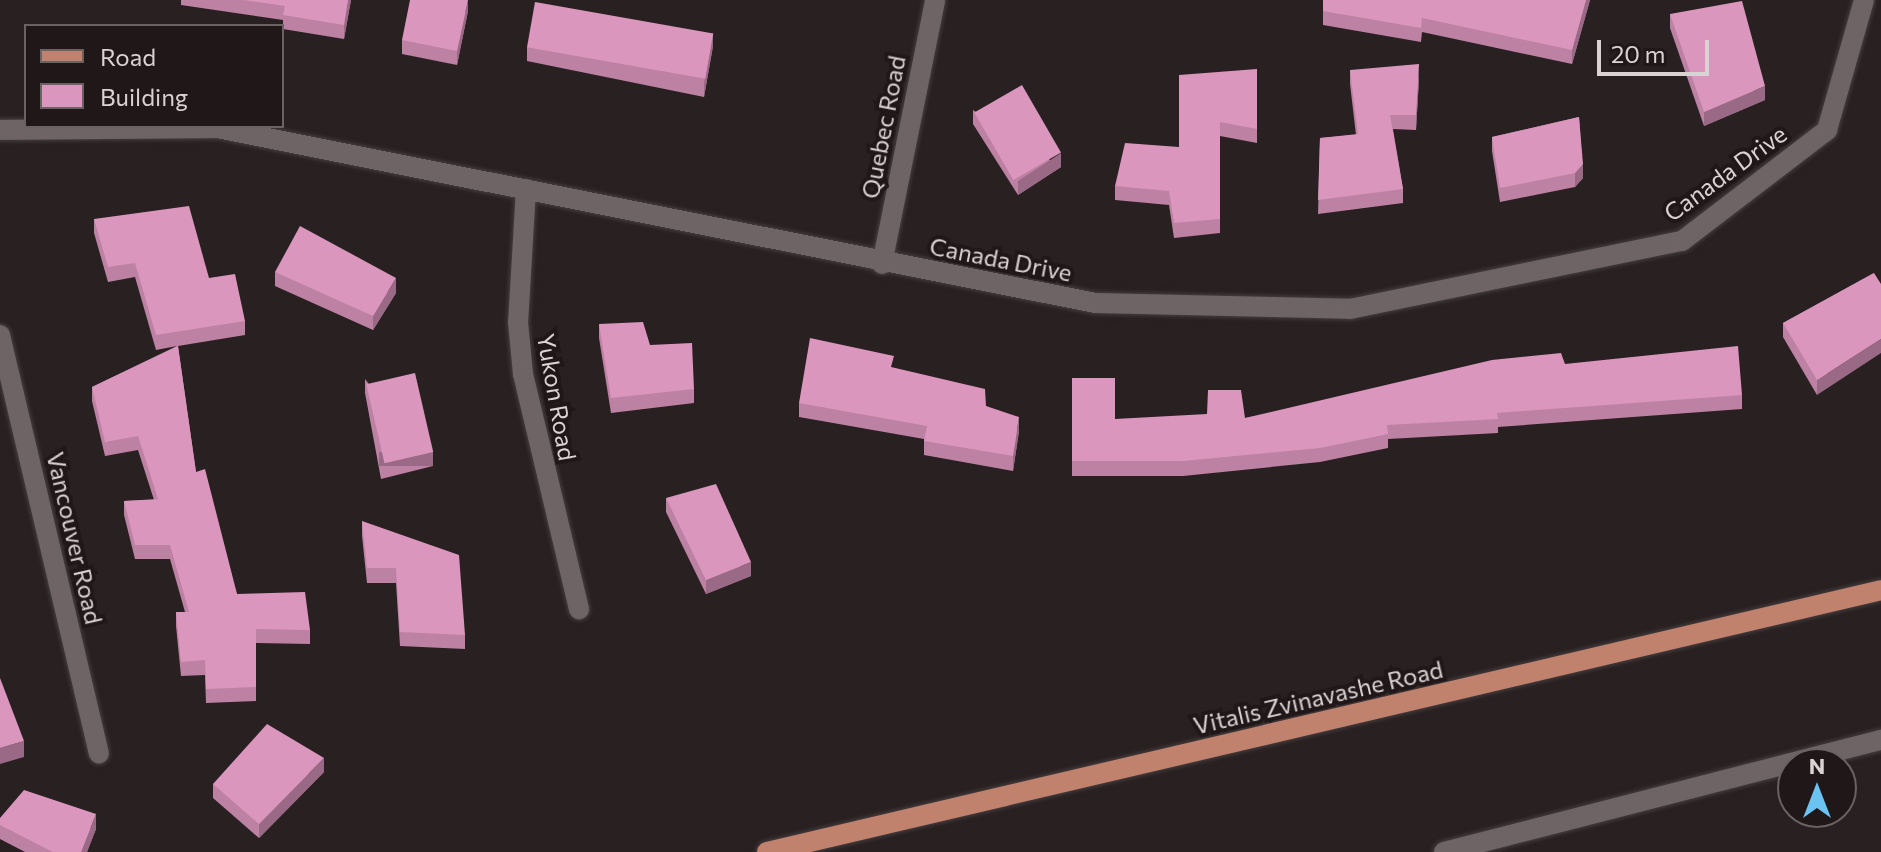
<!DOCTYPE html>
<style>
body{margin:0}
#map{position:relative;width:1881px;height:852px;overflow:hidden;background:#292021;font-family:Commissioner,sans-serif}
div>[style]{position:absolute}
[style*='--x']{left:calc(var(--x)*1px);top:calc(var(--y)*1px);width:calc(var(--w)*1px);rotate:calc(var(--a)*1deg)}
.roads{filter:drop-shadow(0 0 2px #463e3f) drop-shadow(0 0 2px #463e3f)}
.minor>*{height:20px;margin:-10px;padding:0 10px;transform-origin:10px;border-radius:10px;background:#6f6465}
.major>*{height:20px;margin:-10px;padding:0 10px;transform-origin:10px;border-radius:10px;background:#c0816d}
.wall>*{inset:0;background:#bc81a3}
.shaded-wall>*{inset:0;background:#996985;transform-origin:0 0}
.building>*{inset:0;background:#db96be;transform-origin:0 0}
span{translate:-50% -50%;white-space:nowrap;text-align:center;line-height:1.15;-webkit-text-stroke:8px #201718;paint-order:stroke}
.street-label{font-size:24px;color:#dad3d4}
.legend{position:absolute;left:24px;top:24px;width:260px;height:104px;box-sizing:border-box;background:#201718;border:2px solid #6a6263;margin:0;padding:10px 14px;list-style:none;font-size:24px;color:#dad3d4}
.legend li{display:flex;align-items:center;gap:16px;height:40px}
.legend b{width:40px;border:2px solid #6a6263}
.north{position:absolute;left:1777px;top:748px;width:80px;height:80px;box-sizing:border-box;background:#201718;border:2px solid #6a6263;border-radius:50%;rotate:0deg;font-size:22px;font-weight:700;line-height:32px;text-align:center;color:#dad3d4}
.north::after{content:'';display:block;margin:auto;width:28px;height:36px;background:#6ac3f1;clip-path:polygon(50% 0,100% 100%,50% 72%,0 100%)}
.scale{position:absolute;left:1597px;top:40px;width:112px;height:36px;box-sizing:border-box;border:4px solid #dad3d4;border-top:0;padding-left:10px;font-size:24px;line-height:28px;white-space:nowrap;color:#dad3d4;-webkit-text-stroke:6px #201718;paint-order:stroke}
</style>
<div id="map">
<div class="roads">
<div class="minor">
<div style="--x:0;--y:130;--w:217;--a:-0.5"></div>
<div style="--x:217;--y:128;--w:895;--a:11.27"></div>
<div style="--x:1095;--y:303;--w:255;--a:1.3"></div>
<div style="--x:1350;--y:309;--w:339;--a:-11.6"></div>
<div style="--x:1682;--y:241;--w:183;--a:-37.4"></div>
<div style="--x:1827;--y:130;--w:135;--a:-74.1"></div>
<div style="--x:526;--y:189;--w:133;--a:93.4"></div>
<div style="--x:518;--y:322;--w:52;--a:84.5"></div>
<div style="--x:523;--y:374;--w:242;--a:76.6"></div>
<div style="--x:882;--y:264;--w:269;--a:-78.6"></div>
<div style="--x:0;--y:335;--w:430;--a:76.7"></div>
<div style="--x:1444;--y:852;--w:451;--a:-14.4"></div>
</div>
<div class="major">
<div style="--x:767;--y:852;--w:1144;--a:-13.23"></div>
</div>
</div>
<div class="wall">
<div style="clip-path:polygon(181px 0,351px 0,344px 39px,283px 29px,283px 20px,181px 5px)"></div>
<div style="clip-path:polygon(1323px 0,1590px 0,1572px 64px,1422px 32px,1421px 42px,1323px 25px)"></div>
<div style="clip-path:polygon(468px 11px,457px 65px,402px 54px,402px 40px)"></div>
<div style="clip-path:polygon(1670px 14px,1765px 100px,1704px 126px,1670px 28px)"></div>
<div style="clip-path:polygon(713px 46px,704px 97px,527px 61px,527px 47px)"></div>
<div style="clip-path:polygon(1257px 69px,1257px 143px,1220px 136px,1220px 233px,1174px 238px,1169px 205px,1115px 200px,1115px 186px,1179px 147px)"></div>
<div style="clip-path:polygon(1350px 70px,1419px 79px,1416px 130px,1393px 129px,1403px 189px,1403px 203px,1318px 214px,1320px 138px,1356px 135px,1350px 84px)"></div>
<div style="clip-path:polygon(973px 110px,1061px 167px,1018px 195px,973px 124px)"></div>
<div style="clip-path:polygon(1579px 117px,1583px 178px,1575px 187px,1500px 202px,1492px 151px,1492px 137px)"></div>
<div style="clip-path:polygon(94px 219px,209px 278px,245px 321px,245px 335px,178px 346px,196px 472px,237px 594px,310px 630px,310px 644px,256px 643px,256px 701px,206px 703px,205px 675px,181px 676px,176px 626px,176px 612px,185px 612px,170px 559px,135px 559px,124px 515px,124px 501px,154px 500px,138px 450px,105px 456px,92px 401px,92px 387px,177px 346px,156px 350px,135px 277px,108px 282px,94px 233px)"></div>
<div style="clip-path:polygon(275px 272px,396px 293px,373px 330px,275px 286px)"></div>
<div style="clip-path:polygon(1874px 273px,1817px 395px,1783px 337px,1783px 323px)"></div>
<div style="clip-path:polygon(599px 324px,650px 345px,694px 389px,694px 403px,611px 413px,599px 338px)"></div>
<div style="clip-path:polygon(1565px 364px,1742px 395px,1742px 409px,1498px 427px,1498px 433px,1388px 439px,1388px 448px,1320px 462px,1183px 476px,1072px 476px,1072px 378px,1115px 419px,1245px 418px)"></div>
<div style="clip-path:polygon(894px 368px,986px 406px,1019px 431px,1013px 471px,924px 455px,924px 439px,799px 417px,799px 403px)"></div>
<div style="clip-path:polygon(365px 379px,433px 466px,381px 479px,365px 393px)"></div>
<div style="clip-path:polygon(666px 498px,751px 576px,706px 594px,666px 512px)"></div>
<div style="clip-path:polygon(362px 521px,465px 635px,465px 649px,400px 646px,396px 583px,367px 583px,362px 536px)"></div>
<div style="clip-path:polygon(324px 772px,259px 838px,213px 798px,213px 784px)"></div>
<div style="clip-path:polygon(0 818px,96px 829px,87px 852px,25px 852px,0 839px)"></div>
</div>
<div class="shaded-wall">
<div style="clip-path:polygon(348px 0,351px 0,344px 39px,344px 25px)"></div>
<div style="clip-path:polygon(468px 0,468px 11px,457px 65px,457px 51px)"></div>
<div style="clip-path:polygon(1586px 0,1590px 0,1572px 64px,1572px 50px)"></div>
<div style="clip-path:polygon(713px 32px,713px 46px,704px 97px,704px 83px)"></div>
<div style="clip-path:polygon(1419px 64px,1419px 79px,1416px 130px,1416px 115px)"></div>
<div style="clip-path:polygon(1765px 86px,1765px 100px,1704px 126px,1704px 112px)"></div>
<div style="clip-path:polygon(1061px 153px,1061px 167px,1018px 195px,1018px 181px)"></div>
<div style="clip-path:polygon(1583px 164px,1583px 178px,1575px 187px,1575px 173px)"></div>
<div style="clip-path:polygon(396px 278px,396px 293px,373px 330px,373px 316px)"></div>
<div style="clip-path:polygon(1881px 339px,1881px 353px,1817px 395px,1817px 380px)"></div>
<div style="clip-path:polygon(1019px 417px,1019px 431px,1013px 471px,1013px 456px)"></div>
<div style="left:433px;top:452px;width:14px;height:54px;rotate:90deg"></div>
<div style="clip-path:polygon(751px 562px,751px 576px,706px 594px,706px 580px)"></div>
<div style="clip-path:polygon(24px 741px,24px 757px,0 764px,0 748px)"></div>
<div style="clip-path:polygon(324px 758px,324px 772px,259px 838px,259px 824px)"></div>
<div style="clip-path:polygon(96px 814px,96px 829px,87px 852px,81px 852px)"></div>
</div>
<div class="building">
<div style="clip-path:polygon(243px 0,348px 0,344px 25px,283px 15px,285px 6px)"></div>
<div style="clip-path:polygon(410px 0,468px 0,457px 51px,402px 40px)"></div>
<div style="clip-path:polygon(1323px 0,1586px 0,1572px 50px,1422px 18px,1421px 28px,1323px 11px)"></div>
<div style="clip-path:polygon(1742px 1px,1765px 86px,1704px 112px,1670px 14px)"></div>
<div style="left:535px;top:2px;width:181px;height:46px;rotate:10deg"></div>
<div style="clip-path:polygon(1419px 64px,1416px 115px,1390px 115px,1403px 189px,1318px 200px,1320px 138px,1358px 134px,1350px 70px)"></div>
<div style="clip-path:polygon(1257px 69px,1257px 129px,1220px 122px,1220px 219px,1174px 223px,1169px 191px,1115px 186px,1125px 143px,1179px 147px,1179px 75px)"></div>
<div style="left:1022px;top:85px;width:78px;height:55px;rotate:60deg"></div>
<div style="clip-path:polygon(1579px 117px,1583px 164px,1575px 173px,1500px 188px,1492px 137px)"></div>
<div style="clip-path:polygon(189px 206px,209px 278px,235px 274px,245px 321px,156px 335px,135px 263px,108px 267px,94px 219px)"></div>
<div style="clip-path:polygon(300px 226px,396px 278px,373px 316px,275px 272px)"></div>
<div style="clip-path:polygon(1874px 273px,1881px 284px,1881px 339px,1817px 380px,1783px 323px)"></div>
<div style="clip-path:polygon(643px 322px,650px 345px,692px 343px,694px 389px,611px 398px,599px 324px)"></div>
<div style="clip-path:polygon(810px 338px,894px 356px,891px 367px,985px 389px,986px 406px,1019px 417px,1013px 456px,924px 441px,927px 426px,799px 403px)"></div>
<div style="clip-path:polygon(178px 346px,196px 472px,205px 469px,237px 594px,305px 592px,310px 630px,256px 629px,256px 687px,206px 689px,205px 660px,181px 662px,176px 612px,189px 612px,170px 545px,135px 545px,124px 501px,158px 499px,138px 436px,105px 442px,92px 387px)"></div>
<div style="clip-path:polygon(1738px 346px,1742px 395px,1497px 413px,1498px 419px,1387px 425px,1388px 434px,1320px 448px,1183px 461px,1072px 461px,1072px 378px,1115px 378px,1115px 419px,1207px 414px,1208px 390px,1241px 390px,1245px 418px,1492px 360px,1561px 353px,1565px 364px)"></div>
<div style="left:415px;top:373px;width:81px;height:50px;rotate:77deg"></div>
<div style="clip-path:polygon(716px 484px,751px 562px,706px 580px,666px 498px)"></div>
<div style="clip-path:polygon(362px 521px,459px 555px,465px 635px,400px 632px,396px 568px,367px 568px)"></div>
<div style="clip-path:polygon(0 678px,24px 741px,0 748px)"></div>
<div style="clip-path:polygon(267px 724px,324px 758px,259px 824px,213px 784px)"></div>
<div style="clip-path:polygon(24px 790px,96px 814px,81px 852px,53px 852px,0 825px,0 818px)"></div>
</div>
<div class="street-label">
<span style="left:883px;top:127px;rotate:-79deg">Quebec Road</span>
<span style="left:1725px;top:173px;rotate:-36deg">Canada Drive</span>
<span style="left:1001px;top:259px;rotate:11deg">Canada Drive</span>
<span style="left:557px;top:397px;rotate:80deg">Yukon Road</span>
<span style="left:75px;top:538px;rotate:77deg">Vancouver Road</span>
<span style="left:1318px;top:697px;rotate:-13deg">Vitalis Zvinavashe Road</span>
</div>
<ul class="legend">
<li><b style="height:10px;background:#c0816d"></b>Road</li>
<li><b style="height:22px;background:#db96be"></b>Building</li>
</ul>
<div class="north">N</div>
<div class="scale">20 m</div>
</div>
